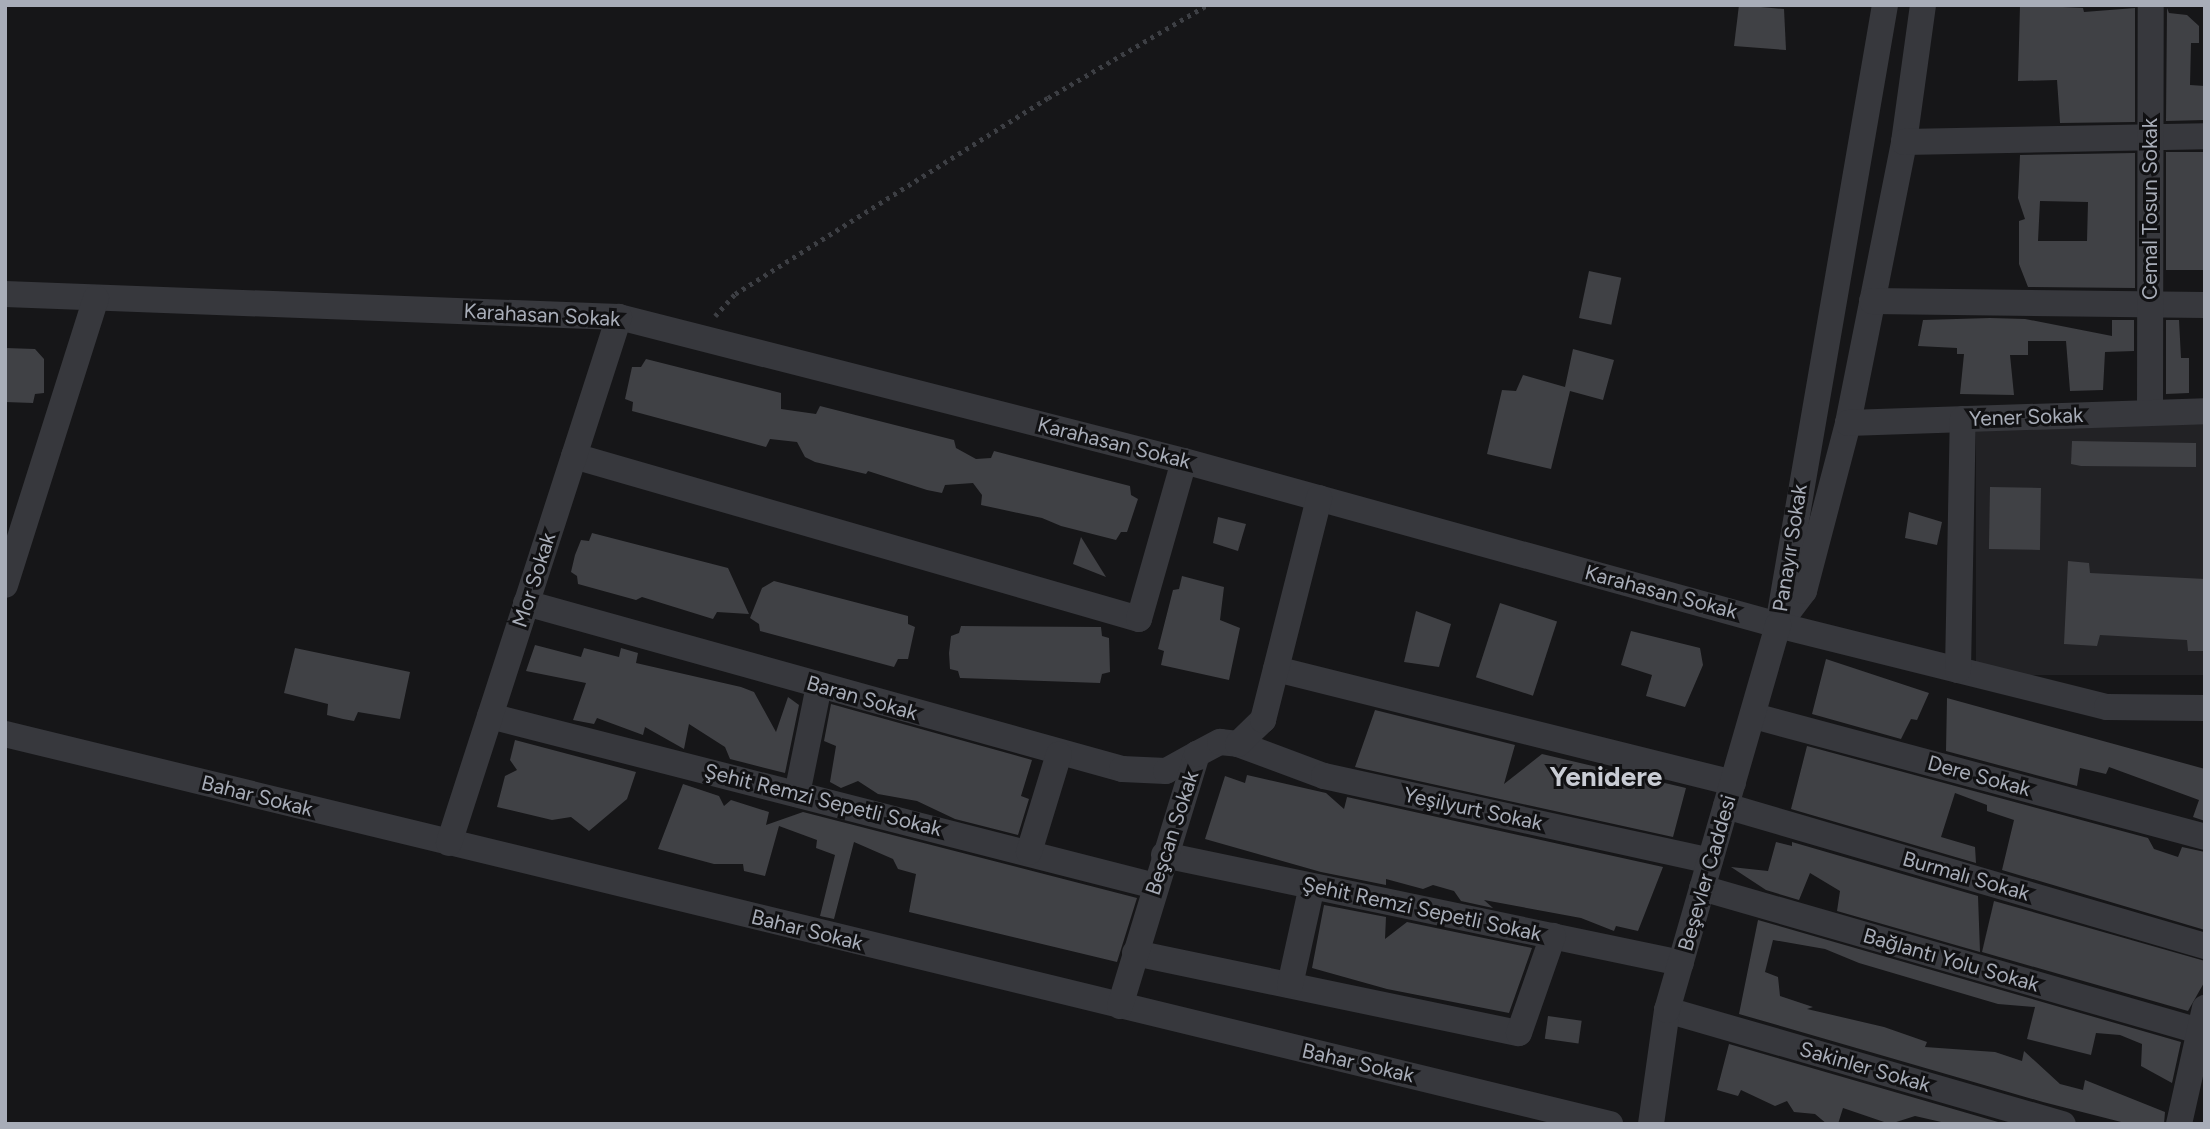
<!DOCTYPE html>
<meta charset="utf-8">
<style>
body{margin:0}
#map{position:relative;width:2210px;height:1129px;overflow:hidden;background:#161618;font-family:Figtree,sans-serif}
div>[style]{position:absolute}
[style*='--x']{left:calc(var(--x)*1px);top:calc(var(--y)*1px);width:calc(var(--w)*1px);rotate:calc(var(--a)*1deg)}
.built>*{inset:0;background:#222225;transform-origin:0 0}
.building>*{inset:0;background:#404145;transform-origin:0 0}
.path>*{height:4.5px;margin-top:-2.25px;transform-origin:0;background:repeating-linear-gradient(90deg,#3d3f44 0 3.5px,transparent 0 8.5px)}
.minor>*{height:26px;margin:-13px;padding:0 13px;transform-origin:13px;border-radius:13px;background:#37383d}
span{translate:-50% -50%;white-space:nowrap;text-align:center;line-height:1.15;-webkit-text-stroke:6px #111113;paint-order:stroke}
.street-label{font-size:21px;color:#a8adb8}
.district-label{font-size:28px;color:#c9ccd4;font-weight:700}
.frame{position:absolute;inset:0;border:7px solid #a8adb8;pointer-events:none}
</style>
<div id="map">
<div class="built">
<div style="left:2205px;top:420px;width:255px;height:229px;rotate:90deg"></div>
</div>
<div class="building">
<div style="clip-path:polygon(1739px 5px,1784px 9px,1786px 50px,1734px 46px)"></div>
<div style="clip-path:polygon(2020px 5px,2083px 8px,2084px 12px,2135px 8px,2135px 122px,2060px 123px,2057px 80px,2018px 81px)"></div>
<div style="clip-path:polygon(2167px 8px,2169px 13px,2187px 15px,2199px 26px,2199px 43px,2191px 43px,2190px 85px,2205px 86px,2205px 120px,2166px 121px)"></div>
<div style="left:2205px;top:152px;width:118px;height:39px;rotate:90deg"></div>
<div style="clip-path:polygon(evenodd,2135px 153px,2135px 288px,2028px 287px,2019px 264px,2019px 221px,2025px 219px,2018px 198px,2020px 155px,2135px 153px,2040px 201px,2088px 202px,2087px 241px,2038px 241px,2040px 201px)"></div>
<div style="left:1589px;top:271px;width:33px;height:48px;rotate:12deg"></div>
<div style="clip-path:polygon(1990px 318px,2025px 319px,2112px 336px,2112px 320px,2134px 320px,2134px 351px,2105px 352px,2103px 390px,2070px 391px,2066px 341px,2028px 341px,2028px 355px,2010px 355px,2014px 395px,1960px 394px,1964px 354px,1957px 354px,1957px 348px,1918px 346px,1923px 320px)"></div>
<div style="clip-path:polygon(2166px 320px,2179px 320px,2181px 358px,2189px 358px,2189px 393px,2166px 394px)"></div>
<div style="clip-path:polygon(5px 348px,35px 349px,44px 359px,44px 393px,35px 394px,33px 403px,5px 402px)"></div>
<div style="clip-path:polygon(1573px 349px,1614px 360px,1603px 400px,1570px 391px,1551px 469px,1487px 454px,1502px 390px,1516px 391px,1523px 375px,1565px 387px)"></div>
<div style="clip-path:polygon(646px 359px,781px 393px,781px 409px,816px 414px,820px 406px,954px 440px,956px 448px,976px 459px,991px 458px,994px 451px,1130px 486px,1131px 495px,1138px 499px,1127px 532px,1121px 532px,1116px 540px,1061px 526px,1042px 518px,981px 505px,982px 495px,973px 483px,945px 485px,942px 493px,927px 490px,868px 471px,866px 474px,815px 462px,805px 457px,797px 442px,770px 439px,766px 447px,632px 411px,633px 402px,625px 399px,632px 367px,641px 367px)"></div>
<div style="clip-path:polygon(2072px 441px,2196px 443px,2196px 467px,2081px 466px,2071px 464px)"></div>
<div style="left:1990px;top:487px;width:51px;height:62px;rotate:1deg"></div>
<div style="clip-path:polygon(1909px 512px,1942px 522px,1937px 545px,1905px 538px)"></div>
<div style="clip-path:polygon(1218px 517px,1246px 524px,1238px 551px,1213px 543px)"></div>
<div style="clip-path:polygon(592px 533px,728px 568px,749px 614px,717px 612px,713px 619px,642px 597px,636px 600px,578px 584px,577px 576px,571px 572px,575px 555px,581px 540px,589px 541px)"></div>
<div style="clip-path:polygon(1081px 537px,1106px 577px,1073px 564px)"></div>
<div style="clip-path:polygon(2068px 561px,2089px 563px,2090px 573px,2205px 579px,2205px 651px,2188px 651px,2187px 640px,2100px 635px,2097px 646px,2064px 644px)"></div>
<div style="clip-path:polygon(1182px 576px,1224px 587px,1220px 620px,1240px 628px,1229px 680px,1161px 665px,1164px 651px,1158px 649px,1173px 590px,1179px 589px)"></div>
<div style="clip-path:polygon(774px 581px,908px 616px,908px 624px,915px 627px,908px 659px,898px 659px,894px 667px,760px 631px,759px 624px,750px 618px,762px 588px)"></div>
<div style="left:1500px;top:603px;width:60px;height:78px;rotate:18deg"></div>
<div style="clip-path:polygon(1416px 611px,1451px 624px,1439px 667px,1404px 662px)"></div>
<div style="clip-path:polygon(961px 626px,1101px 627px,1102px 636px,1109px 638px,1110px 672px,1102px 674px,1100px 683px,960px 678px,958px 671px,950px 669px,949px 653px,951px 636px,959px 633px)"></div>
<div style="clip-path:polygon(1631px 631px,1700px 648px,1703px 665px,1685px 707px,1646px 696px,1652px 675px,1621px 665px)"></div>
<div style="clip-path:polygon(535px 645px,581px 657px,584px 648px,619px 657px,621px 648px,638px 653px,636px 663px,741px 687px,754px 692px,776px 732px,788px 697px,799px 705px,785px 773px,730px 759px,725px 747px,689px 724px,684px 749px,645px 727px,643px 735px,597px 718px,594px 724px,573px 720px,586px 683px,526px 671px)"></div>
<div style="clip-path:polygon(295px 648px,410px 672px,400px 719px,358px 712px,354px 721px,343px 719px,327px 715px,328px 704px,284px 693px)"></div>
<div style="clip-path:polygon(1826px 659px,1929px 693px,1917px 720px,1911px 719px,1901px 739px,1812px 714px)"></div>
<div style="clip-path:polygon(1947px 698px,2205px 769px,2205px 821px,2193px 817px,2199px 800px,2109px 767px,2106px 774px,2080px 768px,2077px 786px,1946px 751px)"></div>
<div style="clip-path:polygon(831px 704px,1032px 760px,1021px 796px,1029px 799px,1018px 835px,955px 819px,917px 801px,878px 794px,858px 781px,841px 788px,830px 782px,836px 746px,824px 741px)"></div>
<div style="clip-path:polygon(1375px 710px,1515px 745px,1504px 784px,1542px 754px,1686px 788px,1673px 837px,1355px 767px)"></div>
<div style="clip-path:polygon(515px 740px,636px 772px,627px 799px,589px 831px,571px 817px,552px 820px,497px 807px,505px 776px,517px 770px,510px 760px)"></div>
<div style="clip-path:polygon(1807px 746px,2148px 838px,2154px 849px,2178px 857px,2182px 847px,2205px 852px,2205px 930px,2002px 870px,2014px 820px,1987px 811px,1987px 805px,1955px 793px,1941px 837px,1975px 847px,1976px 863px,1791px 809px)"></div>
<div style="clip-path:polygon(1247px 775px,1326px 793px,1344px 809px,1347px 797px,1663px 867px,1638px 931px,1616px 926px,1614px 931px,1581px 918px,1484px 900px,1493px 908px,1461px 901px,1454px 891px,1433px 885px,1423px 889px,1386px 879px,1386px 885px,1321px 872px,1205px 839px,1225px 776px,1245px 783px)"></div>
<div style="clip-path:polygon(683px 784px,719px 796px,724px 806px,731px 800px,769px 812px,766px 825px,803px 812px,1137px 898px,1117px 962px,909px 912px,916px 874px,898px 869px,893px 859px,854px 842px,834px 919px,820px 916px,835px 855px,816px 848px,817px 840px,779px 826px,765px 876px,744px 871px,743px 864px,714px 864px,658px 849px)"></div>
<div style="clip-path:polygon(1776px 842px,1792px 846px,1792px 842px,1978px 896px,1980px 952px,1837px 911px,1840px 891px,1810px 873px,1799px 900px,1766px 890px,1731px 867px,1768px 871px)"></div>
<div style="clip-path:polygon(1994px 901px,2205px 961px,2205px 981px,2188px 1011px,1982px 952px)"></div>
<div style="clip-path:polygon(1324px 905px,1386px 917px,1385px 939px,1407px 922px,1532px 948px,1509px 1013px,1387px 989px,1312px 968px)"></div>
<div style="clip-path:polygon(1758px 920px,2181px 1042px,2172px 1083px,2141px 1066px,2142px 1044px,2120px 1035px,2096px 1033px,2091px 1055px,2027px 1039px,2035px 1007px,1998px 1004px,1859px 963px,1825px 949px,1773px 940px,1765px 972px,1778px 977px,1780px 996px,1813px 1007px,1807px 1009px,1884px 1027px,1927px 1042px,1925px 1047px,1995px 1052px,2022px 1061px,2024px 1051px,2060px 1084px,2083px 1090px,2085px 1080px,2165px 1112px,2164px 1124px,2129px 1124px,2043px 1102px,1739px 1014px)"></div>
<div style="left:1548px;top:1016px;width:34px;height:23px;rotate:8deg"></div>
<div style="clip-path:polygon(1729px 1044px,2005px 1124px,1950px 1124px,1915px 1116px,1890px 1124px,1843px 1108px,1838px 1124px,1827px 1124px,1815px 1114px,1794px 1112px,1787px 1101px,1775px 1106px,1741px 1090px,1738px 1096px,1717px 1090px)"></div>
</div>
<div class="path">
<div style="--x:715;--y:316;--w:30;--a:-48"></div>
<div style="--x:735;--y:294;--w:369;--a:-32.1"></div>
<div style="--x:1048;--y:98;--w:184;--a:-30.3"></div>
</div>
<div class="minor">
<div style="--x:1885;--y:5;--w:629;--a:99.79"></div>
<div style="--x:1778;--y:625;--w:43;--a:-52.6"></div>
<div style="--x:1804;--y:591;--w:174;--a:-75.3"></div>
<div style="--x:1848;--y:423;--w:287;--a:-78.7"></div>
<div style="--x:1904;--y:142;--w:138;--a:-82.1"></div>
<div style="--x:1904;--y:142;--w:301;--a:-1.1"></div>
<div style="--x:5;--y:294;--w:614;--a:2.15"></div>
<div style="--x:619;--y:317;--w:583;--a:14.3"></div>
<div style="--x:1184;--y:461;--w:616;--a:15.43"></div>
<div style="--x:1778;--y:625;--w:339;--a:14"></div>
<div style="--x:2107;--y:707;--w:98;--a:0.6"></div>
<div style="--x:1872;--y:301;--w:333;--a:0.7"></div>
<div style="--x:2150;--y:412;--w:407;--a:-89.9"></div>
<div style="--x:1848;--y:423;--w:357;--a:-1.9"></div>
<div style="--x:574;--y:456;--w:588;--a:16.09"></div>
<div style="--x:1139;--y:619;--w:164;--a:-74.1"></div>
<div style="--x:5;--y:585;--w:301;--a:-72.4"></div>
<div style="--x:526;--y:603;--w:619;--a:15.56"></div>
<div style="--x:1122;--y:769;--w:44;--a:2.6"></div>
<div style="--x:1166;--y:771;--w:35;--a:-29"></div>
<div style="--x:1276;--y:669;--w:471;--a:14"></div>
<div style="--x:1958;--y:670;--w:251;--a:-88.9"></div>
<div style="--x:490;--y:716;--w:686;--a:14.34"></div>
<div style="--x:1754;--y:716;--w:467;--a:15"></div>
<div style="--x:5;--y:734;--w:1652;--a:13.66"></div>
<div style="--x:1238;--y:744;--w:92;--a:20.4"></div>
<div style="--x:1324;--y:776;--w:395;--a:12.4"></div>
<div style="--x:797;--y:794;--w:110;--a:-78.5"></div>
<div style="--x:1726;--y:806;--w:499;--a:16.3"></div>
<div style="--x:449;--y:843;--w:553;--a:-72.09"></div>
<div style="--x:1029;--y:852;--w:102;--a:-73"></div>
<div style="--x:1164;--y:855;--w:528;--a:11.8"></div>
<div style="--x:1702;--y:888;--w:517;--a:16.05"></div>
<div style="--x:1135;--y:953;--w:392;--a:11.8"></div>
<div style="--x:1519;--y:1033;--w:103;--a:-70.7"></div>
<div style="--x:1290;--y:985;--w:101;--a:-77.5"></div>
<div style="--x:1120;--y:1006;--w:264;--a:-73"></div>
<div style="--x:1197;--y:754;--w:26;--a:-28"></div>
<div style="--x:1220;--y:742;--w:18;--a:6"></div>
<div style="--x:1238;--y:744;--w:35;--a:-44"></div>
<div style="--x:1263;--y:720;--w:229;--a:-75.8"></div>
<div style="--x:1667;--y:1010;--w:412;--a:16.1"></div>
<div style="--x:1651;--y:1124;--w:115;--a:-82"></div>
<div style="--x:1667;--y:1010;--w:401;--a:-73.9"></div>
<div style="--x:2179;--y:1124;--w:119;--a:-77.4"></div>
</div>
<div class="street-label">
<span style="left:2150px;top:209px;rotate:-90deg">Cemal Tosun Sokak</span>
<span style="left:542px;top:315px;rotate:3deg">Karahasan Sokak</span>
<span style="left:2026px;top:417px;rotate:-2deg">Yener Sokak</span>
<span style="left:1114px;top:443px;rotate:14deg">Karahasan Sokak</span>
<span style="left:1790px;top:548px;rotate:-81deg">Panayır Sokak</span>
<span style="left:534px;top:580px;rotate:-72deg">Mor Sokak</span>
<span style="left:1661px;top:592px;rotate:15deg">Karahasan Sokak</span>
<span style="left:862px;top:698px;rotate:16deg">Baran Sokak</span>
<span style="left:1979px;top:776px;rotate:15deg">Dere Sokak</span>
<span style="left:257px;top:796px;rotate:14deg">Bahar Sokak</span>
<span style="left:823px;top:800px;rotate:14deg">Şehit Remzi Sepetli Sokak</span>
<span style="left:1473px;top:809px;rotate:12deg">Yeşilyurt Sokak</span>
<span style="left:1172px;top:833px;rotate:-72deg">Beşcan Sokak</span>
<span style="left:1707px;top:873px;rotate:-74deg">Beşevler Caddesi</span>
<span style="left:1966px;top:876px;rotate:16deg">Burmalı Sokak</span>
<span style="left:1422px;top:909px;rotate:12deg">Şehit Remzi Sepetli Sokak</span>
<span style="left:807px;top:930px;rotate:14deg">Bahar Sokak</span>
<span style="left:1951px;top:960px;rotate:16deg">Bağlantı Yolu Sokak</span>
<span style="left:1358px;top:1063px;rotate:13deg">Bahar Sokak</span>
<span style="left:1865px;top:1067px;rotate:16deg">Sakinler Sokak</span>
</div>
<div class="district-label">
<span style="left:1606px;top:776px">Yenidere</span>
</div>
<div class="frame"></div>
</div>
